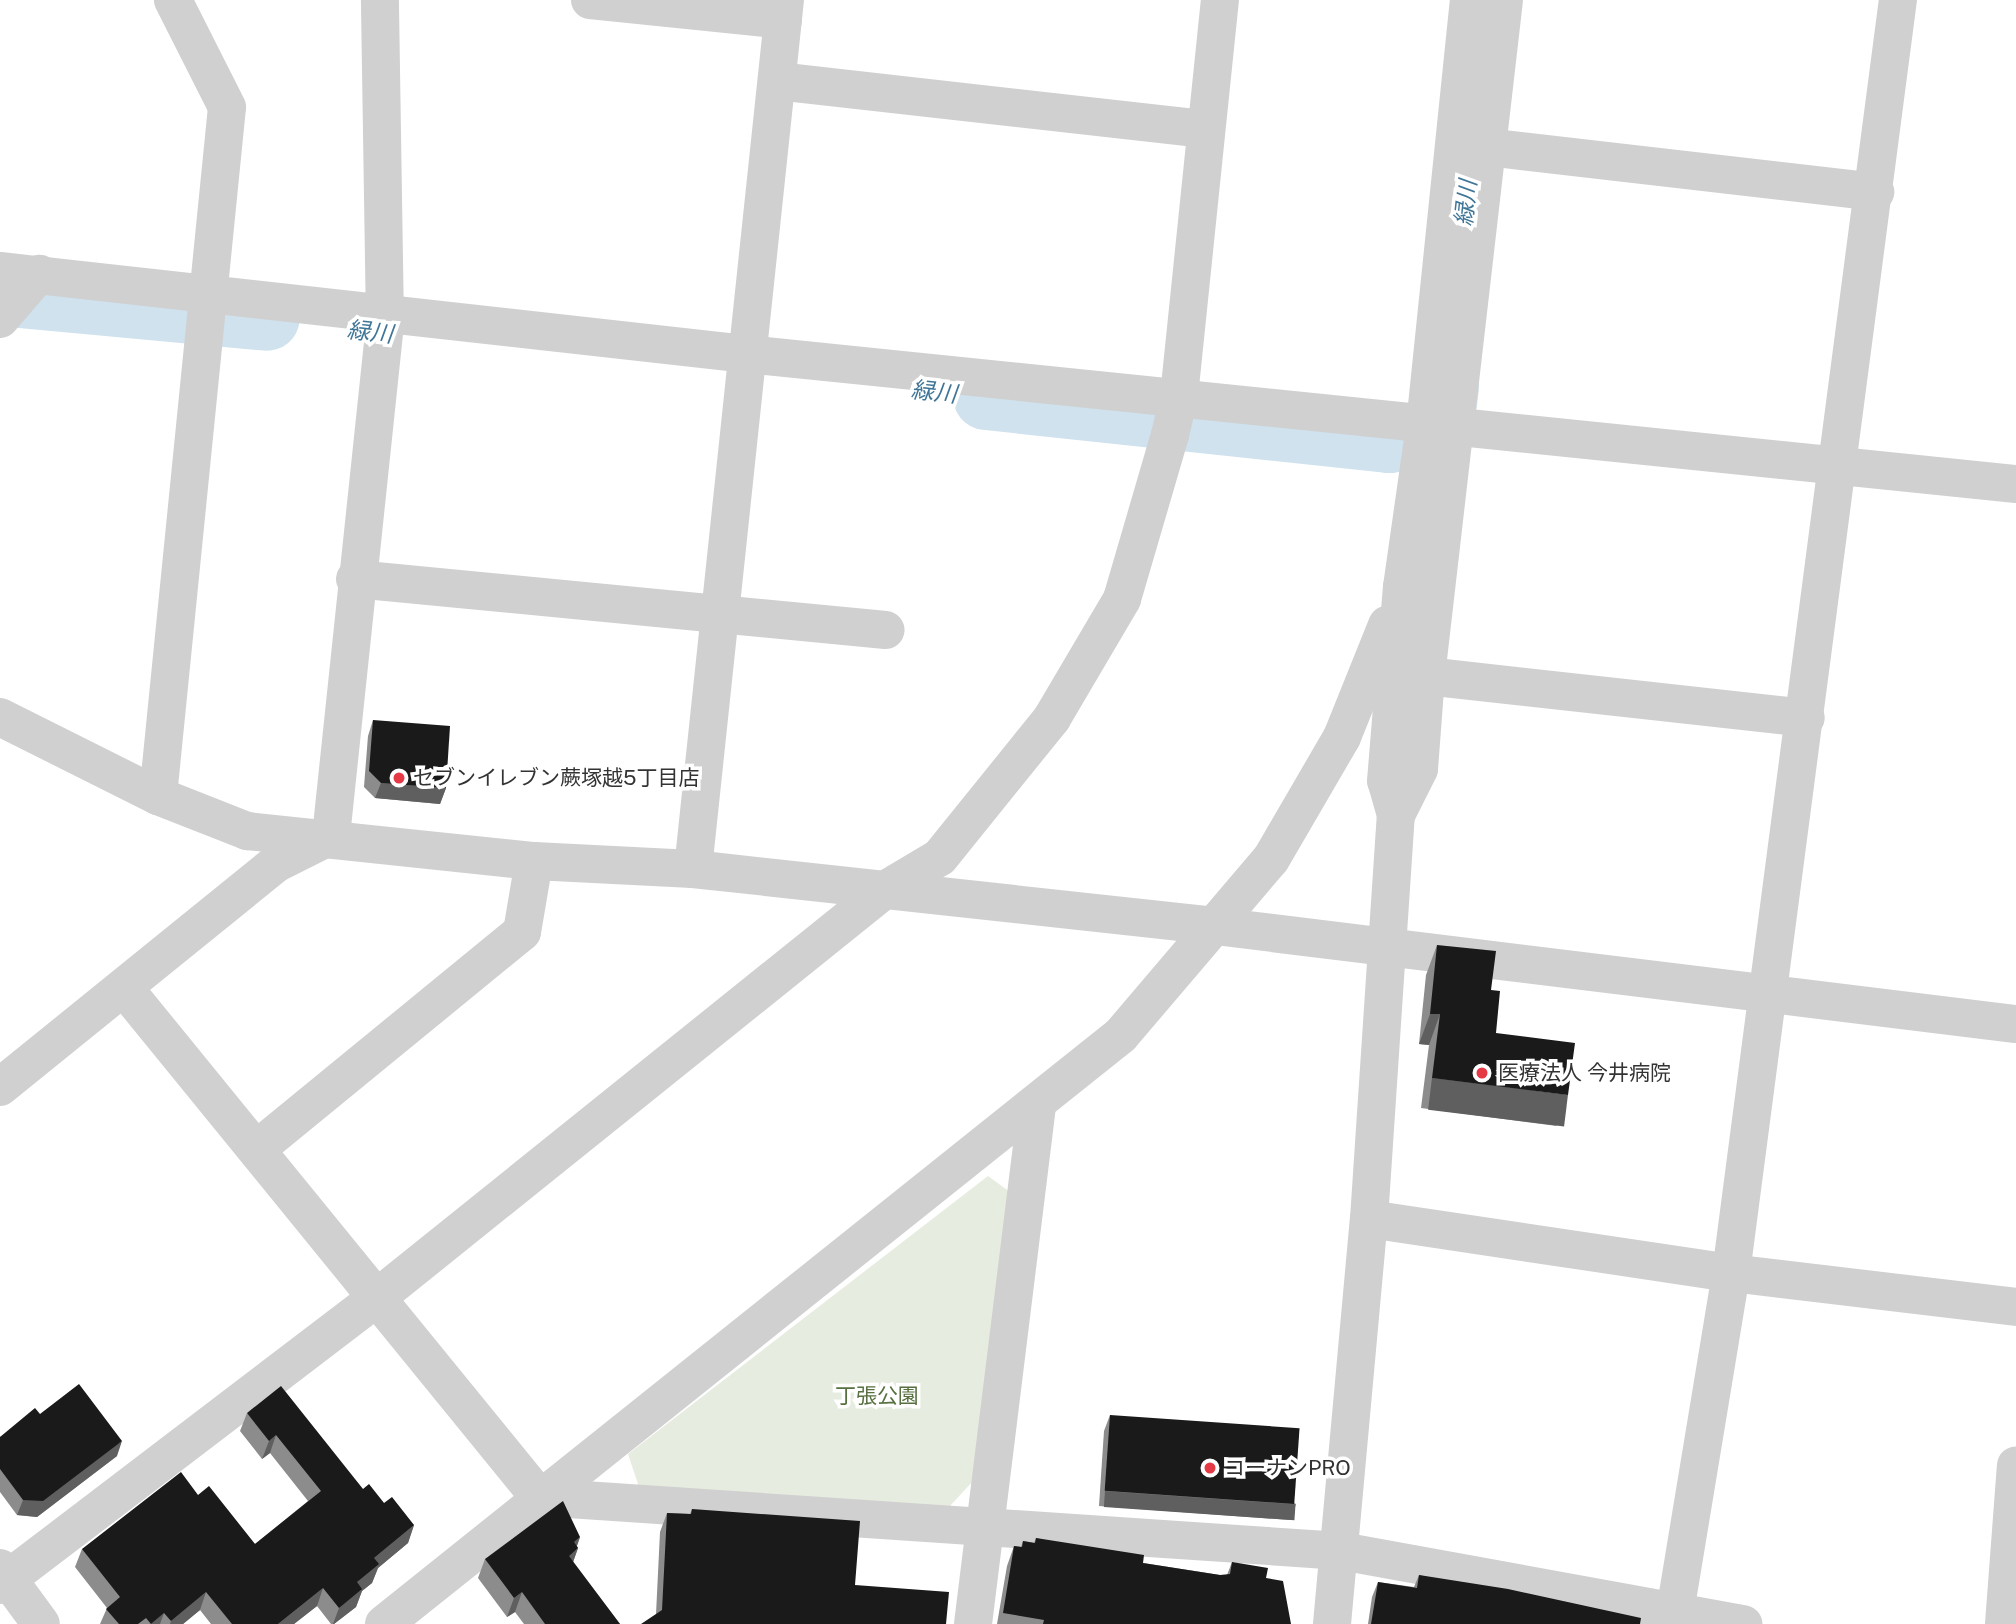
<!DOCTYPE html>
<meta charset="utf-8">
<style>
body{margin:0}
#map{position:relative;width:2016px;height:1624px;overflow:hidden;background:#fff;font-family:"Public Sans","Noto Sans JP",sans-serif}
div>[style]{position:absolute}
[style*='--x']{left:calc(var(--x)*1px);top:calc(var(--y)*1px);width:calc(var(--w)*1px);rotate:calc(var(--a)*1deg)}
.green>*{inset:0;background:#e6ecdf}
.river>*{height:66px;margin:-33px;padding:0 33px;transform-origin:33px;border-radius:33px;background:#cfe2ee}
.minor>*{height:38px;margin:-19px;padding:0 19px;transform-origin:19px;border-radius:19px;background:#d0d0d0}
.wall>*{inset:0;background:#8c8c8c}
.shaded-wall>*{inset:0;background:#5f5f5f;transform-origin:0 0}
.building>*{inset:0;background:#1a1a1a;transform-origin:0 0}
.dots>*{width:19px;height:19px;translate:-50% -50%;box-sizing:border-box;border:4px solid #fff;border-radius:50%}
span{translate:-50% -50%;white-space:nowrap;text-align:center;line-height:1.15;-webkit-text-stroke:7px #fff;paint-order:stroke}
.poi-label{font-size:21px;color:#333}
.left{translate:0 -50%;text-align:left}
.park-label{font-size:21px;color:#56703f}
.water-label{font-size:23px;color:#3f7597;font-style:italic}
</style>
<div id="map">
<div class="green">
<div style="clip-path:polygon(988px 1176px,1010px 1192px,974px 1480px,949px 1507px,639px 1487px,628px 1454px)"></div>
</div>
<div class="river">
<div style="--x:0;--y:293;--w:268;--a:5.3"></div>
<div style="--x:986;--y:397;--w:405;--a:6.1"></div>
<div style="--x:1389;--y:440;--w:41;--a:-8.3"></div>
<div style="--x:1430;--y:434;--w:26;--a:-61"></div>
<div style="--x:1443;--y:411;--w:25;--a:-83"></div>
</div>
<div class="minor">
<div style="--x:590;--y:0;--w:194;--a:5.9"></div>
<div style="--x:777;--y:81;--w:431;--a:6.4"></div>
<div style="--x:1487;--y:147;--w:391;--a:6.6"></div>
<div style="--x:0;--y:271;--w:752;--a:6.34"></div>
<div style="--x:747;--y:354;--w:1276;--a:5.85"></div>
<div style="--x:0;--y:319;--w:60;--a:-49.1"></div>
<div style="--x:355;--y:579;--w:533;--a:5.49"></div>
<div style="--x:1426;--y:676;--w:382;--a:6.3"></div>
<div style="--x:0;--y:717;--w:177;--a:26.6"></div>
<div style="--x:158;--y:796;--w:96;--a:21.5"></div>
<div style="--x:247;--y:831;--w:289;--a:6"></div>
<div style="--x:534;--y:861;--w:159;--a:2.9"></div>
<div style="--x:693;--y:869;--w:525;--a:6.23"></div>
<div style="--x:1215;--y:926;--w:807;--a:6.98"></div>
<div style="--x:158;--y:796;--w:692;--a:-84.28"></div>
<div style="--x:227;--y:107;--w:120;--a:-116.8"></div>
<div style="--x:1396;--y:815;--w:51;--a:-63.4"></div>
<div style="--x:1419;--y:769;--w:93;--a:-85.7"></div>
<div style="--x:1426;--y:676;--w:680;--a:-83.42"></div>
<div style="--x:693;--y:869;--w:874;--a:-83.96"></div>
<div style="--x:125;--y:989;--w:655;--a:50.82"></div>
<div style="--x:539;--y:1497;--w:804;--a:3.85"></div>
<div style="--x:1341;--y:1551;--w:409;--a:10.3"></div>
<div style="--x:0;--y:1087;--w:354;--a:-39"></div>
<div style="--x:275;--y:864;--w:63;--a:-26.6"></div>
<div style="--x:331;--y:836;--w:515;--a:-83.98"></div>
<div style="--x:385;--y:324;--w:324;--a:-90.9"></div>
<div style="--x:258;--y:1148;--w:341;--a:-39.3"></div>
<div style="--x:522;--y:932;--w:72;--a:-80.4"></div>
<div style="--x:1369;--y:1219;--w:366;--a:8.5"></div>
<div style="--x:1731;--y:1273;--w:287;--a:6.8"></div>
<div style="--x:0;--y:1568;--w:69;--a:53.8"></div>
<div style="--x:0;--y:1585;--w:477;--a:-37.3"></div>
<div style="--x:379;--y:1296;--w:647;--a:-38.78"></div>
<div style="--x:883;--y:891;--w:66;--a:-30.8"></div>
<div style="--x:940;--y:857;--w:179;--a:-51.1"></div>
<div style="--x:1052;--y:718;--w:138;--a:-59.5"></div>
<div style="--x:1122;--y:599;--w:171;--a:-73.7"></div>
<div style="--x:1170;--y:435;--w:40;--a:-77"></div>
<div style="--x:1179;--y:396;--w:398;--a:-84.1"></div>
<div style="--x:384;--y:1624;--w:943;--a:-38.63"></div>
<div style="--x:1121;--y:1035;--w:231;--a:-49.6"></div>
<div style="--x:1271;--y:859;--w:141;--a:-59.8"></div>
<div style="--x:1342;--y:737;--w:121;--a:-68.1"></div>
<div style="--x:973;--y:1624;--w:522;--a:-82.96"></div>
<div style="--x:1332;--y:1624;--w:407;--a:-84.8"></div>
<div style="--x:1369;--y:1219;--w:405;--a:-86.2"></div>
<div style="--x:1396;--y:815;--w:35;--a:-106"></div>
<div style="--x:1386;--y:781;--w:195;--a:-85.3"></div>
<div style="--x:1402;--y:587;--w:164;--a:-81.9"></div>
<div style="--x:1425;--y:425;--w:427;--a:-84.1"></div>
<div style="--x:1673;--y:1624;--w:356;--a:-80.6"></div>
<div style="--x:1731;--y:1273;--w:1284;--a:-82.53"></div>
<div style="--x:2004;--y:1624;--w:159;--a:-85.7"></div>
</div>
<div class="wall">
<div style="clip-path:polygon(373px 720px,446px 788px,440px 804px,375px 798px,364px 787px,368px 736px)"></div>
<div style="clip-path:polygon(1437px 945px,1491px 990px,1496px 1033px,1557px 1126px,1421px 1108px,1429px 1045px,1419px 1044px,1426px 975px)"></div>
<div style="clip-path:polygon(247px 1413px,384px 1503px,414px 1525px,408px 1543px,378px 1568px,372px 1583px,362px 1591px,356px 1607px,334px 1624px,331px 1624px,317px 1606px,294px 1624px,211px 1624px,200px 1610px,183px 1624px,100px 1624px,107px 1608px,75px 1567px,82px 1549px,198px 1495px,255px 1544px,308px 1501px,270px 1453px,262px 1459px,240px 1431px)"></div>
<div style="clip-path:polygon(40px 1414px,117px 1456px,37px 1517px,17px 1515px,0 1492px,0 1437px)"></div>
<div style="clip-path:polygon(1110px 1415px,1296px 1504px,1290px 1520px,1099px 1506px,1104px 1431px)"></div>
<div style="clip-path:polygon(692px 1509px,855px 1585px,656px 1614px,660px 1532px,667px 1513px,690px 1514px)"></div>
<div style="clip-path:polygon(580px 1537px,577px 1546px,578px 1548px,573px 1562px,620px 1624px,524px 1624px,515px 1612px,507px 1617px,478px 1578px,485px 1559px)"></div>
<div style="clip-path:polygon(1036px 1538px,1143px 1563px,1220px 1575px,1227px 1575px,1232px 1562px,1266px 1578px,1291px 1624px,997px 1624px,1007px 1566px,1014px 1546px,1021px 1547px,1023px 1541px,1034px 1543px)"></div>
<div style="clip-path:polygon(1419px 1575px,1640px 1624px,1368px 1624px,1372px 1597px,1378px 1582px,1414px 1587px)"></div>
</div>
<div class="shaded-wall">
<div style="clip-path:polygon(381px 783px,446px 788px,440px 804px,375px 798px)"></div>
<div style="clip-path:polygon(1430px 1014px,1440px 1014px,1429px 1045px,1419px 1044px)"></div>
<div style="left:1432px;top:1078px;width:137px;height:32px;rotate:7deg"></div>
<div style="clip-path:polygon(276px 1435px,270px 1453px,262px 1459px,269px 1441px)"></div>
<div style="clip-path:polygon(122px 1441px,117px 1456px,37px 1517px,17px 1515px,23px 1500px)"></div>
<div style="left:1105px;top:1491px;width:191px;height:16px;rotate:4deg"></div>
<div style="clip-path:polygon(414px 1525px,408px 1543px,378px 1568px,372px 1583px,362px 1591px,356px 1607px,334px 1624px,333px 1624px,339px 1608px,374px 1558px)"></div>
<div style="clip-path:polygon(580px 1537px,575px 1551px,578px 1548px,571px 1568px,562px 1575px,574px 1542px)"></div>
<div style="clip-path:polygon(323px 1588px,317px 1606px,294px 1624px,278px 1624px)"></div>
<div style="clip-path:polygon(206px 1592px,200px 1610px,183px 1624px,170px 1624px,171px 1621px)"></div>
<div style="clip-path:polygon(522px 1592px,515px 1612px,507px 1617px,514px 1598px)"></div>
<div style="clip-path:polygon(164px 1613px,160px 1624px,151px 1624px)"></div>
</div>
<div class="building">
<div style="clip-path:polygon(373px 720px,450px 726px,446px 788px,381px 783px,369px 771px)"></div>
<div style="clip-path:polygon(1437px 945px,1496px 951px,1491px 990px,1500px 991px,1496px 1033px,1575px 1043px,1568px 1095px,1432px 1078px,1440px 1014px,1430px 1014px)"></div>
<div style="clip-path:polygon(79px 1384px,122px 1441px,43px 1501px,23px 1500px,0 1469px,0 1437px,35px 1408px,40px 1414px)"></div>
<div style="clip-path:polygon(281px 1386px,363px 1489px,369px 1484px,384px 1503px,392px 1497px,414px 1525px,374px 1558px,379px 1564px,357px 1582px,362px 1589px,339px 1608px,323px 1588px,278px 1624px,232px 1624px,206px 1592px,171px 1621px,164px 1613px,151px 1624px,146px 1618px,138px 1624px,119px 1624px,106px 1609px,120px 1597px,82px 1549px,181px 1472px,198px 1495px,209px 1486px,255px 1544px,321px 1491px,276px 1435px,269px 1441px,247px 1413px)"></div>
<div style="left:1110px;top:1415px;width:190px;height:76px;rotate:4deg"></div>
<div style="clip-path:polygon(563px 1501px,580px 1537px,574px 1542px,578px 1548px,569px 1556px,620px 1624px,545px 1624px,522px 1592px,514px 1598px,485px 1559px)"></div>
<div style="clip-path:polygon(692px 1509px,860px 1521px,855px 1585px,949px 1592px,946px 1624px,641px 1624px,662px 1610px,667px 1513px,691px 1514px)"></div>
<div style="clip-path:polygon(1036px 1538px,1144px 1555px,1143px 1563px,1220px 1575px,1230px 1574px,1232px 1562px,1268px 1568px,1266px 1578px,1283px 1581px,1291px 1624px,1043px 1624px,1044px 1620px,1003px 1613px,1014px 1546px,1022px 1547px,1023px 1541px,1035px 1543px)"></div>
<div style="clip-path:polygon(1419px 1575px,1508px 1589px,1641px 1618px,1640px 1624px,1371px 1624px,1378px 1582px,1417px 1588px)"></div>
</div>
<div class="dots">
<div style="left:399px;top:778px;background:#e63946"></div>
<div style="left:1482px;top:1073px;background:#e63946"></div>
<div style="left:1210px;top:1468px;background:#e63946"></div>
</div>
<div class="poi-label">
<span class="left" style="left:413px;top:778px">セブンイレブン蕨塚越5丁目店</span>
<span class="left" style="left:1498px;top:1073px">医療法人 今井病院</span>
<span class="left" style="left:1224px;top:1468px">コーナンPRO</span>
</div>
<div class="park-label">
<span style="left:877px;top:1396px">丁張公園</span>
</div>
<div class="water-label">
<span style="left:1466px;top:203px;rotate:-84deg">緑川</span>
<span style="left:370px;top:332px;rotate:6deg">緑川</span>
<span style="left:934px;top:392px;rotate:6deg">緑川</span>
</div>
</div>
